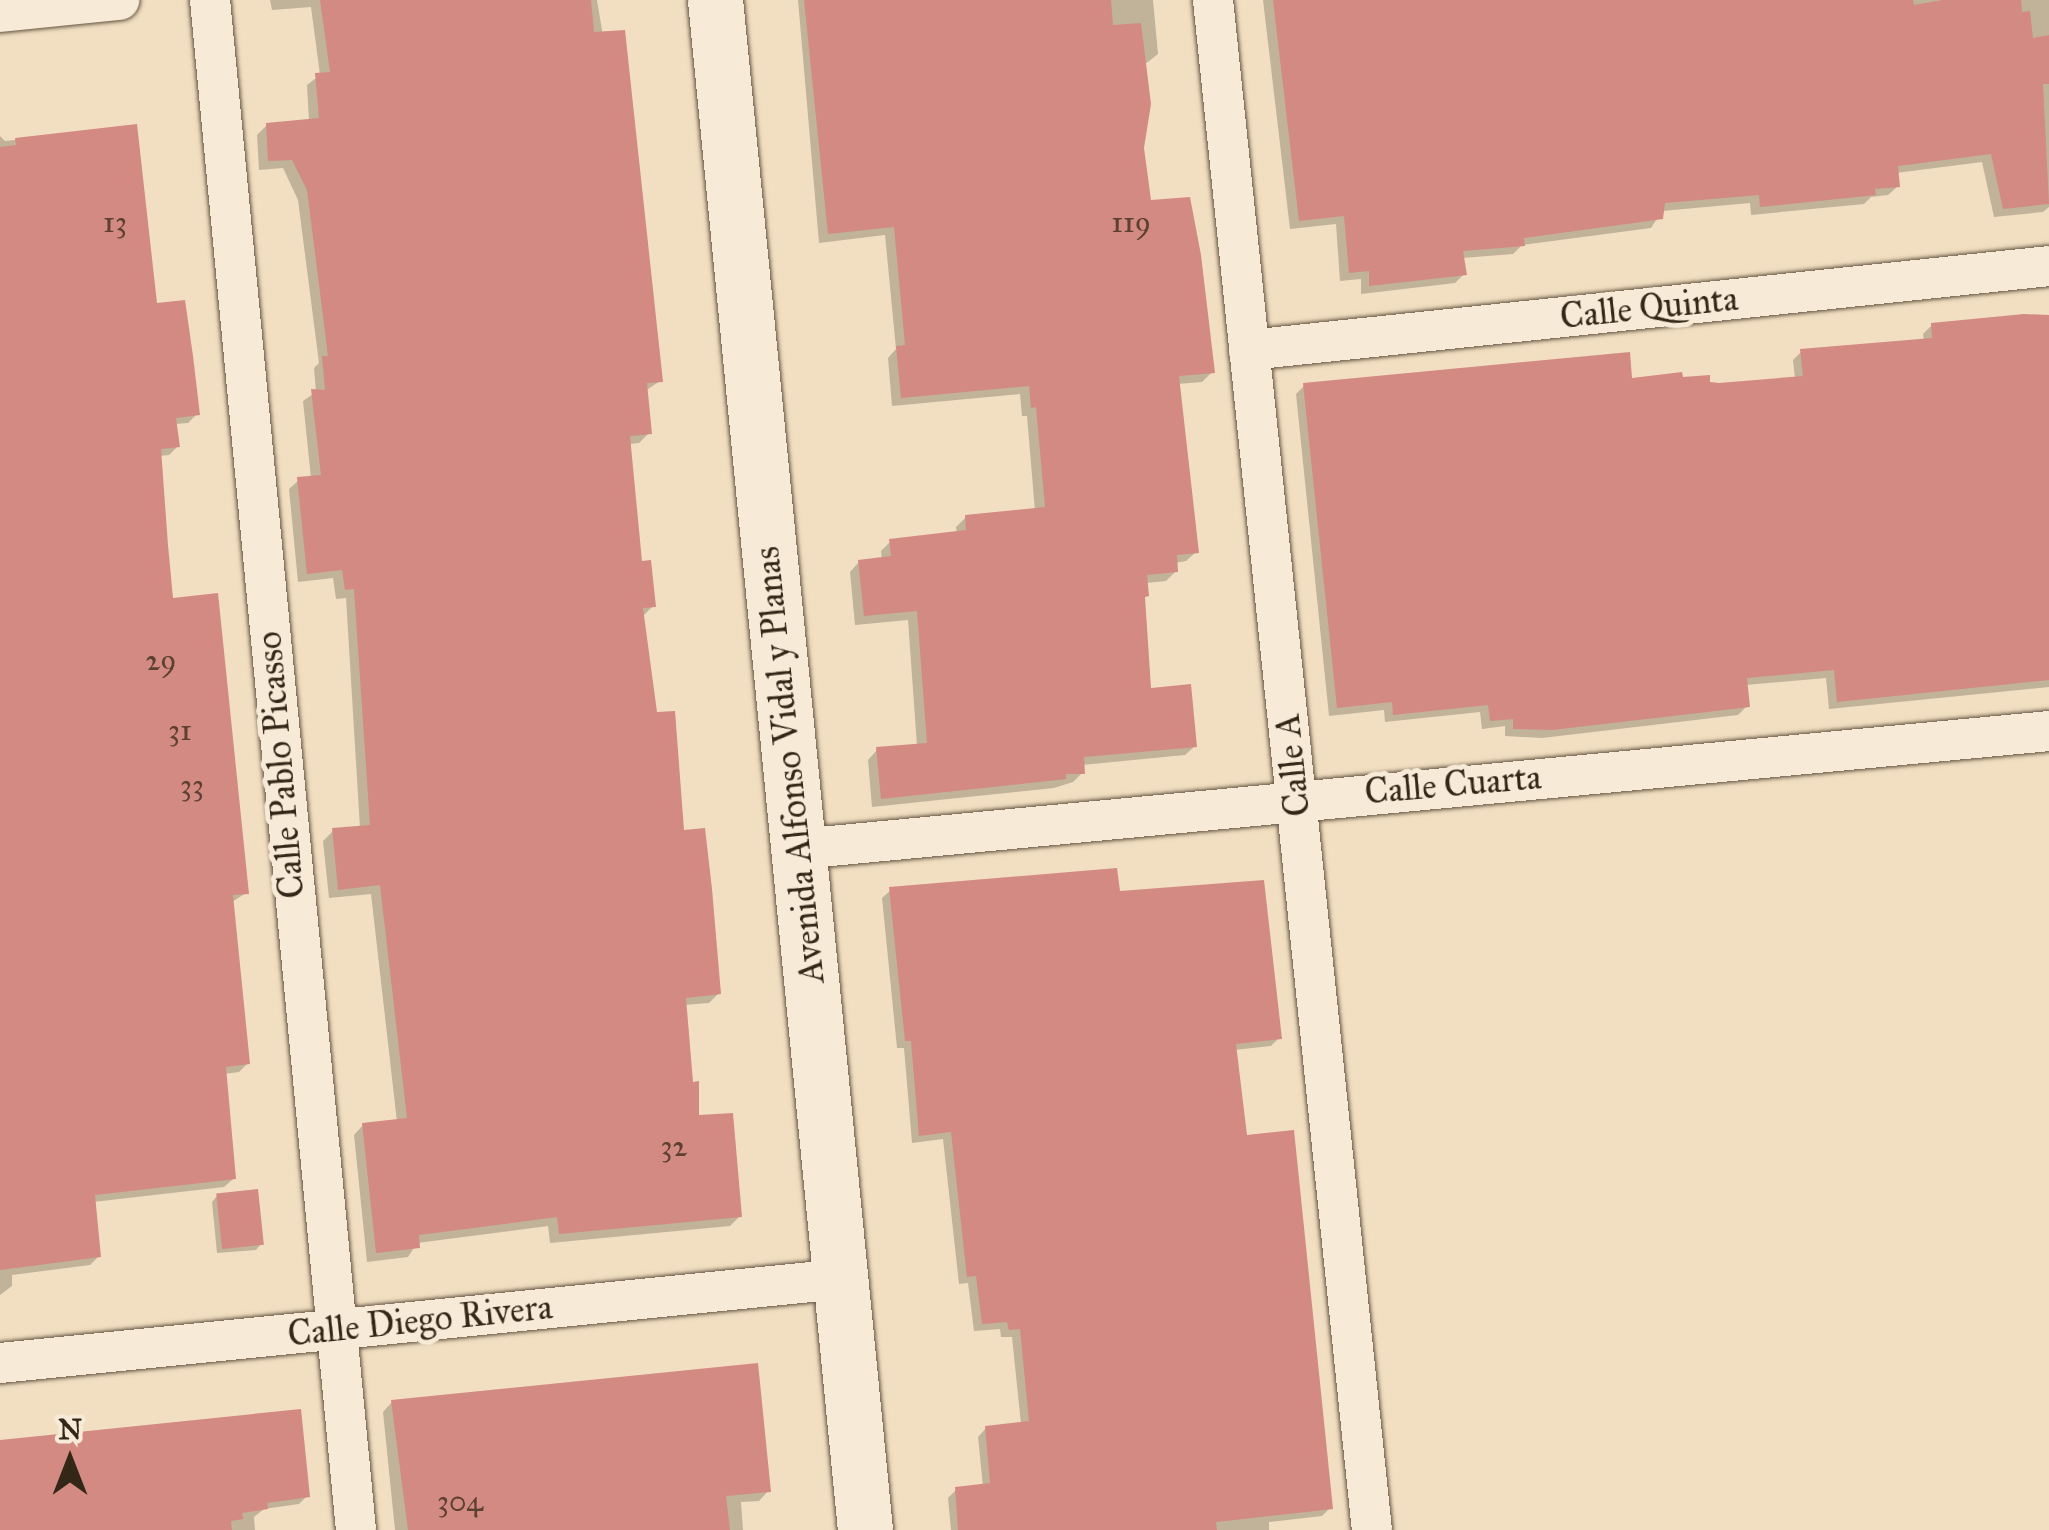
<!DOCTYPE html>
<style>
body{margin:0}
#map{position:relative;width:2049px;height:1530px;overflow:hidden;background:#f2dfc1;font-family:"IM FELL Great Primer",serif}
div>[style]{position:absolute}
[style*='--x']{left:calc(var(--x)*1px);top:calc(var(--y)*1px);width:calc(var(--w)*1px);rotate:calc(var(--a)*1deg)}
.shadow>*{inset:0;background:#0003}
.building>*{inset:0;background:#d28a82;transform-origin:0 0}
.roads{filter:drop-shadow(0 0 2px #645542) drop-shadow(0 0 2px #645542)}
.street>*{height:40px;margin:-20px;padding:0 20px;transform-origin:20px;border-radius:20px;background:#f7ead7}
.secondary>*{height:55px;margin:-27.5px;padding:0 27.5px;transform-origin:27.5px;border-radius:27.5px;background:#f7ead7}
span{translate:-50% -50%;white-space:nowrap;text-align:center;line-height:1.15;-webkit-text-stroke:10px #f7ead7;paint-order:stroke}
.number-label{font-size:30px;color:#5c4032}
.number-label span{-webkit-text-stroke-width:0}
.street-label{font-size:35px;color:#342717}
.north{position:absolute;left:20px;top:1410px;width:100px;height:100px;-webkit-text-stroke:8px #f7ead7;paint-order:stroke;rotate:0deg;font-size:28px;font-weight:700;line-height:40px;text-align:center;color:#342717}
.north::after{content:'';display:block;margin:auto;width:35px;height:45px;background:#342717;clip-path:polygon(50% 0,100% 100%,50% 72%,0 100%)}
</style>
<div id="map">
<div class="shadow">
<div style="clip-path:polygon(270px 0,597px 0,660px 381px,645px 391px,649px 433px,639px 443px,629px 444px,640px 564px,653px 606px,642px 617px,655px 715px,719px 993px,709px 1003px,684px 1005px,696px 1118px,740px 1216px,730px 1226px,550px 1243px,548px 1226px,417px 1243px,408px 1257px,367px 1262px,354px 1135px,363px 1125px,397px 1122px,371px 894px,329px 898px,323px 841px,333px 831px,360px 828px,346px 598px,336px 599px,333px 578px,298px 582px,289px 489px,299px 480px,311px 478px,303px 401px,316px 392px,314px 368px,319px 363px,298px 200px,283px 168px,259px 170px,257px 135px,267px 125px,309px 121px,307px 85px,320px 75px,311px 7px,272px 10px)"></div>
<div style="clip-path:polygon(798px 0,1153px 0,1158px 54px,1144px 65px,1142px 147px,1149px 203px,1212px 372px,1202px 382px,1177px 384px,1196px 552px,1186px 561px,1175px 563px,1176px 571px,1166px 581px,1146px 583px,1142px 600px,1148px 691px,1195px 746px,1185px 755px,1082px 765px,1082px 773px,1073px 782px,1054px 788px,872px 807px,868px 760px,877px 750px,917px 746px,908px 620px,855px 625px,850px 572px,859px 562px,882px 560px,881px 551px,891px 541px,957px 534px,956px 527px,966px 517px,1035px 511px,1027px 416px,1022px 416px,1020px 394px,892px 406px,888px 358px,896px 349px,885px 235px,819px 243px)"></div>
<div style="clip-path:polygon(1263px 0,2049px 0,2049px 207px,2043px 212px,1994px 217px,1982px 162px,1896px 173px,1898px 186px,1888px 195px,1871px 197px,1864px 204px,1751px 215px,1750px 203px,1662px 211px,1651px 228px,1522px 245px,1513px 254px,1462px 258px,1464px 274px,1455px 283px,1361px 294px,1361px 279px,1340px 281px,1336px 224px,1290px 229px)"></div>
<div style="clip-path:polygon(135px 127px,155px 306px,197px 414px,188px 423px,175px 424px,178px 446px,169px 455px,159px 456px,170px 601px,246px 893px,232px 902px,248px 1063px,239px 1072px,224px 1074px,233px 1179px,224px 1187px,93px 1202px,99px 1256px,90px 1265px,12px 1275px,12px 1286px,0 1295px,0 136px,5px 141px)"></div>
<div style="clip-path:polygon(2049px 317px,2049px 687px,1829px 709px,1826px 678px,1745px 685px,1747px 706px,1738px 715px,1542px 738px,1505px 736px,1505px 726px,1482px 729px,1480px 712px,1385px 722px,1384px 710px,1329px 716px,1296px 394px,1304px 386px,1681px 380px,1708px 385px,1795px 379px,1793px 360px,1801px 352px,1924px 341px,1923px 334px,1932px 325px)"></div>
<div style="clip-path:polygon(891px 890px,1117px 894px,1279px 1038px,1271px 1046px,1234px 1050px,1245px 1138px,1330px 1508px,1322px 1516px,1269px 1522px,1269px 1530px,951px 1530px,948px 1498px,956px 1490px,983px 1487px,978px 1437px,986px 1428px,1021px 1424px,1012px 1337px,1001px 1337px,1000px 1329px,974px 1331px,968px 1283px,959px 1284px,943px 1139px,912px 1143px,904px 1048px,897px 1048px,882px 898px)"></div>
<div style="clip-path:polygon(217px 1196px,261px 1244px,256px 1250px,217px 1253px,212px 1202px)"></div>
<div style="clip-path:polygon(392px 1402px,768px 1491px,759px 1501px,741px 1502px,743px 1530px,395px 1530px,383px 1412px)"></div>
<div style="clip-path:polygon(0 1443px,307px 1496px,299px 1504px,264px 1509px,254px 1517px,255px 1530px,0 1530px)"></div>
</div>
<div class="building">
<div style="clip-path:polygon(320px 0,591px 0,594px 32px,625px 30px,663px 382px,647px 383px,652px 434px,630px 436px,642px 561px,651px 560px,656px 607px,643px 608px,657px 712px,675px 711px,684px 830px,705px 828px,712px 889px,721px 994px,686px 998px,693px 1082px,699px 1081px,699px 1115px,733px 1113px,742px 1217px,559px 1234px,557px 1217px,419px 1235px,420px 1248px,376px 1253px,362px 1123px,407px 1118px,380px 885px,338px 890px,332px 828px,370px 825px,354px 589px,345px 590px,342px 570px,307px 574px,297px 477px,321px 475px,311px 389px,325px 390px,322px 356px,328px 356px,307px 190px,292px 160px,268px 161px,266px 123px,319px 118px,315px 73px,330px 72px)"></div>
<div style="clip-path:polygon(804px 0,1111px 0,1113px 25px,1141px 23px,1151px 104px,1144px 148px,1151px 200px,1190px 197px,1201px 255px,1215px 373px,1179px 376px,1199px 553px,1177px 555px,1178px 572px,1147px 575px,1149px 596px,1145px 597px,1151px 688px,1191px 684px,1197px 747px,1084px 757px,1085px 774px,1066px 774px,1066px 779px,881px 799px,876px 747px,927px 743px,917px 611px,864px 616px,858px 560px,891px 556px,889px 539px,966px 530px,965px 515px,1045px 507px,1036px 407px,1031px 408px,1029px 386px,901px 398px,896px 346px,905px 345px,894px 227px,828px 234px)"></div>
<div style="clip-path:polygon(1273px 0,1913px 0,1914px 5px,1943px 0,2021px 0,2022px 12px,2030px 11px,2033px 38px,2049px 35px,2049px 84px,2043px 84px,2049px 204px,2003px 209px,1991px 154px,1898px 166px,1900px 187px,1875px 189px,1876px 195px,1760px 207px,1759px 195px,1665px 203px,1663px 219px,1524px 238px,1525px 246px,1463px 251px,1467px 275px,1369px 286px,1369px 271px,1349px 273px,1344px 216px,1299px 221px)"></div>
<div style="clip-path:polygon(137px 124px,157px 303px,185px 300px,193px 356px,200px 415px,176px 418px,180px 447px,161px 449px,168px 545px,173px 598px,218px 593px,249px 894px,233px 895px,250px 1064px,226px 1067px,236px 1179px,95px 1195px,101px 1257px,0 1270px,0 147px,16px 145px,15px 138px)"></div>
<div style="clip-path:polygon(2024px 314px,2049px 315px,2049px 680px,1837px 702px,1834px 670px,1747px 678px,1750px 707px,1552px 730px,1513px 729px,1513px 719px,1490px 721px,1488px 705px,1393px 715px,1392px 702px,1337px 708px,1303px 383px,1630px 352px,1632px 378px,1682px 372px,1683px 377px,1710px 375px,1710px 382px,1719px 383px,1803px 376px,1800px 349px,1932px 338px,1931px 323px)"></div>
<div style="clip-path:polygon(1117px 868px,1120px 891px,1264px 880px,1282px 1039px,1236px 1044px,1247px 1135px,1294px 1130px,1333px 1509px,1216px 1522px,1217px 1530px,958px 1530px,955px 1487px,990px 1483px,985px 1426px,1029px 1421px,1020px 1329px,1009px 1330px,1007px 1322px,982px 1324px,976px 1276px,967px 1277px,951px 1132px,919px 1136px,911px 1041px,905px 1041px,889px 887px)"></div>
<div style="left:258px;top:1189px;width:56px;height:42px;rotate:84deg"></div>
<div style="clip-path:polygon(758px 1363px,771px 1492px,726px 1496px,730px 1530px,408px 1530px,391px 1400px)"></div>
<div style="clip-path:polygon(301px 1409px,310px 1497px,267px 1503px,268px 1509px,242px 1513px,243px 1519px,231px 1521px,232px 1530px,0 1530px,0 1440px)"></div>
</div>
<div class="roads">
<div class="street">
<div style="--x:210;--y:0;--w:1537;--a:84.55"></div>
<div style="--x:1213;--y:0;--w:1538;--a:84.07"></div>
<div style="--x:0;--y:12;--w:120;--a:-5.8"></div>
<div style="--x:1249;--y:350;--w:804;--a:-5.99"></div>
<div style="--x:799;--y:849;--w:1256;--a:-5.39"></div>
<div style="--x:0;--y:1363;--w:845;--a:-5.7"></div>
</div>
<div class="secondary">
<div style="--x:715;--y:0;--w:1537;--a:84.4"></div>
</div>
</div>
<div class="number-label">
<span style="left:115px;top:222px">13</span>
<span style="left:1131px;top:222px">119</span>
<span style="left:161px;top:660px">29</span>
<span style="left:180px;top:730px">31</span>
<span style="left:192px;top:785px">33</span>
<span style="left:674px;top:1146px">32</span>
<span style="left:460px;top:1501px">304</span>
</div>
<div class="street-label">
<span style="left:1649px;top:308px;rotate:-6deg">Calle Quinta</span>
<span style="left:281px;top:765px;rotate:-95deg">Calle Pablo Picasso</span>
<span style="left:790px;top:765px;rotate:-96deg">Avenida Alfonso Vidal y Planas</span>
<span style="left:1293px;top:765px;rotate:-96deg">Calle A</span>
<span style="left:1453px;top:785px;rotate:-5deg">Calle Cuarta</span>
<span style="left:420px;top:1321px;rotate:-6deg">Calle Diego Rivera</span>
</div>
<div class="north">N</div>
</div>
